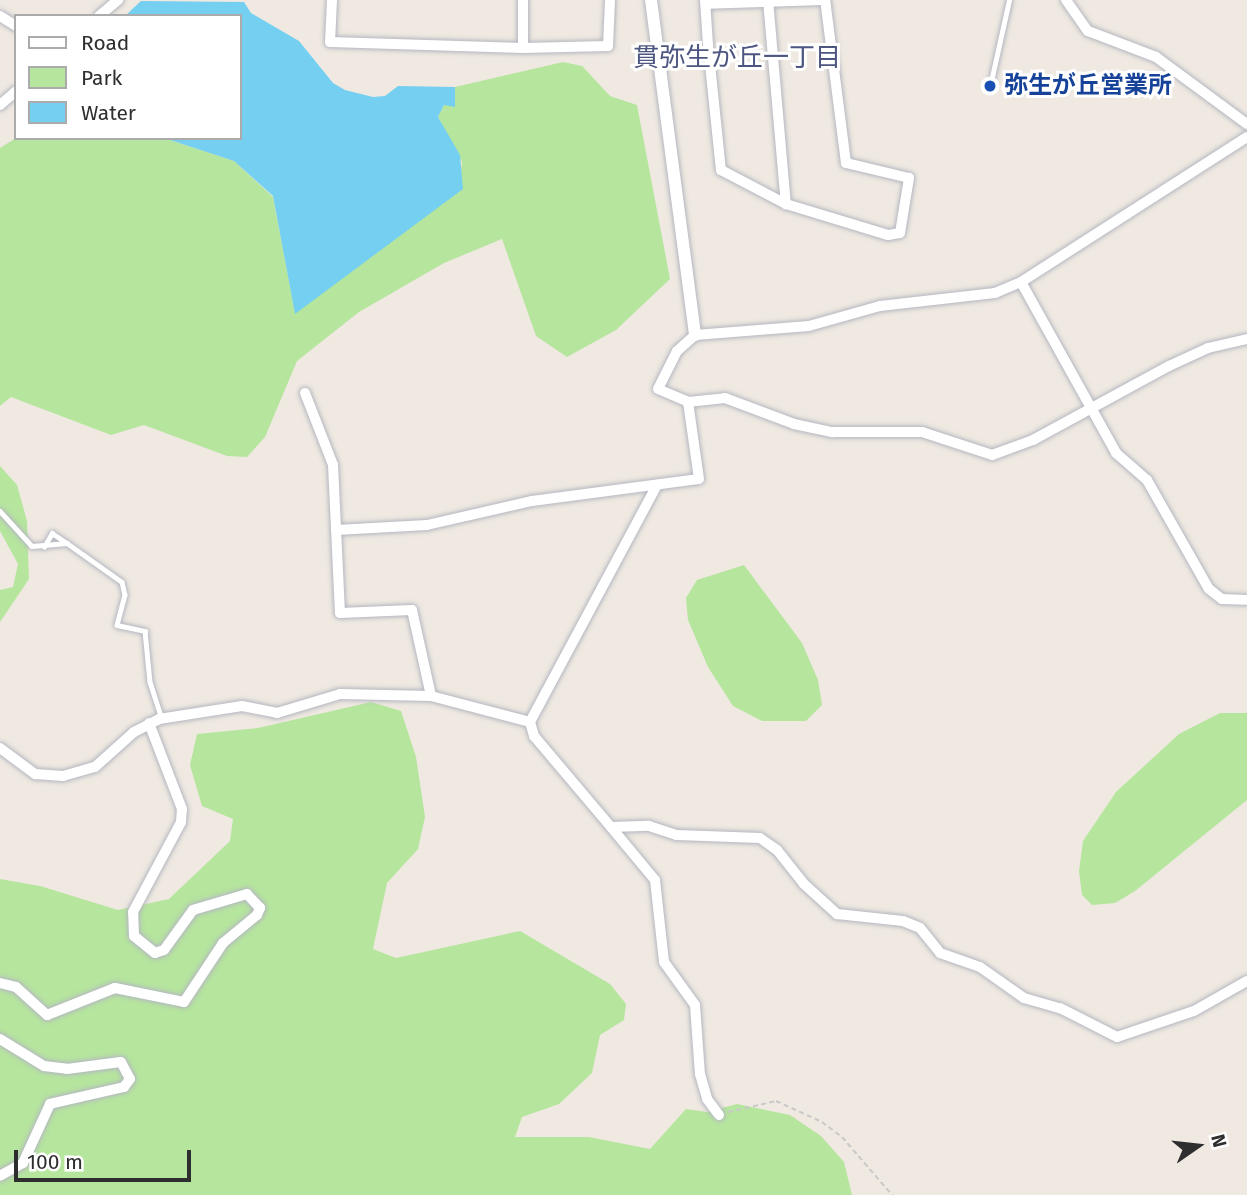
<!DOCTYPE html>
<meta charset="utf-8">
<style>
body{margin:0}
#map{position:relative;width:1247px;height:1195px;overflow:hidden;background:#efe9e1;font-family:"Fira Sans","Noto Sans JP",sans-serif}
div>[style]{position:absolute}
[style*='--x']{left:calc(var(--x)*1px);top:calc(var(--y)*1px);width:calc(var(--w)*1px);rotate:calc(var(--a)*1deg)}
.green>*{inset:0;background:#b6e59e}
.water>*{inset:0;background:#75cff0}
.path>*{height:2px;margin-top:-1px;transform-origin:0;background:repeating-linear-gradient(90deg,#c9c9c9 0 5px,transparent 0 8.5px)}
.roads{filter:drop-shadow(0 0 2px #b4b7c1) drop-shadow(0 0 2px #b4b7c1)}
.service>*{height:4.5px;margin:-2.25px;padding:0 2.25px;transform-origin:2.25px;border-radius:2.25px;background:#fff}
.minor>*{height:10px;margin:-5px;padding:0 5px;transform-origin:5px;border-radius:5px;background:#fff}
.tertiary>*{height:12px;margin:-6px;padding:0 6px;transform-origin:6px;border-radius:6px;background:#fff}
.dots>*{width:19px;height:19px;translate:-50% -50%;box-sizing:border-box;border:4px solid #fff;border-radius:50%}
span{translate:-50% -50%;white-space:nowrap;text-align:center;line-height:1.15;-webkit-text-stroke:6px #fff;paint-order:stroke}
.transit-label{font-size:24px;color:#164399;font-weight:700}
.left{translate:0 -50%;text-align:left}
.neighbourhood-label{font-size:26px;color:#4d5680}
.legend{position:absolute;left:14px;top:14px;width:228px;height:126px;box-sizing:border-box;background:#fff;border:2px solid #ababab;margin:0;padding:9px 12px;list-style:none;font-size:21px;color:#2e2e2e}
.legend li{display:flex;align-items:center;gap:14px;height:35px}
.legend b{width:35px;border:2px solid #ababab}
.north{position:absolute;left:1163px;top:1111px;width:70px;height:70px;-webkit-text-stroke:5px #fff;paint-order:stroke;rotate:76deg;font-size:19px;font-weight:700;line-height:28px;text-align:center;color:#2e2e2e}
.north::after{content:'';display:block;margin:auto;width:24px;height:32px;background:#2e2e2e;clip-path:polygon(50% 0,100% 100%,50% 72%,0 100%)}
.scale{position:absolute;left:14px;top:1150px;width:177px;height:32px;box-sizing:border-box;border:4px solid #2e2e2e;border-top:0;padding-left:9px;font-size:21px;line-height:24px;white-space:nowrap;color:#2e2e2e;-webkit-text-stroke:5px #fff;paint-order:stroke}
</style>
<div id="map">
<div class="green">
<div style="clip-path:polygon(563px 62px,582px 66px,610px 96px,637px 105px,670px 279px,616px 330px,567px 357px,536px 336px,502px 239px,444px 263px,359px 312px,297px 361px,265px 437px,247px 457px,227px 456px,144px 425px,111px 435px,11px 397px,0 406px,0 148px,16px 138px,164px 138px,234px 161px,273px 197px,295px 313px,461px 171px,462px 162px,438px 117px,444px 105px,455px 106px,455px 87px)"></div>
<div style="clip-path:polygon(0 466px,17px 485px,27px 521px,29px 579px,0 622px,0 590px,13px 587px,18px 564px,0 531px)"></div>
<div style="clip-path:polygon(744px 565px,802px 643px,818px 680px,822px 705px,806px 721px,762px 721px,733px 706px,708px 667px,688px 620px,686px 598px,697px 580px)"></div>
<div style="clip-path:polygon(371px 702px,401px 711px,416px 757px,425px 817px,418px 849px,387px 883px,373px 949px,396px 958px,520px 931px,610px 984px,626px 1004px,624px 1020px,600px 1035px,592px 1073px,559px 1104px,522px 1117px,515px 1137px,589px 1137px,650px 1149px,686px 1109px,707px 1112px,737px 1104px,790px 1115px,821px 1136px,844px 1162px,852px 1195px,0 1195px,0 879px,40px 886px,118px 910px,169px 899px,230px 841px,233px 819px,202px 806px,190px 765px,197px 734px,258px 728px)"></div>
<div style="clip-path:polygon(1220px 713px,1247px 713px,1247px 800px,1135px 891px,1115px 903px,1092px 905px,1082px 895px,1079px 871px,1083px 841px,1116px 792px,1179px 734px)"></div>
</div>
<div class="water">
<div style="clip-path:polygon(141px 1px,244px 2px,251px 13px,299px 41px,333px 83px,345px 90px,373px 97px,385px 96px,398px 86px,455px 87px,455px 107px,444px 105px,438px 117px,460px 155px,463px 189px,295px 314px,273px 196px,234px 161px,164px 138px,240px 138px,240px 16px,125px 16px)"></div>
</div>
<div class="path">
<div style="--x:728;--y:1112;--w:49;--a:-12.9"></div>
<div style="--x:776;--y:1101;--w:51;--a:24.5"></div>
<div style="--x:822;--y:1122;--w:25;--a:37"></div>
<div style="--x:842;--y:1137;--w:77;--a:49.2"></div>
</div>
<div class="roads">
<div class="service">
<div style="--x:990;--y:86;--w:88;--a:-77.5"></div>
<div style="--x:0;--y:511;--w:47;--a:47.6"></div>
<div style="--x:32;--y:546;--w:35;--a:-5"></div>
<div style="--x:67;--y:543;--w:67;--a:35.3"></div>
<div style="--x:122;--y:582;--w:13;--a:77"></div>
<div style="--x:125;--y:595;--w:31;--a:105"></div>
<div style="--x:117;--y:625;--w:29;--a:12"></div>
<div style="--x:145;--y:631;--w:51;--a:84.4"></div>
<div style="--x:150;--y:682;--w:38;--a:72"></div>
<div style="--x:44;--y:547;--w:16;--a:-60"></div>
<div style="--x:52;--y:533;--w:18;--a:34"></div>
</div>
<div class="minor">
<div style="--x:332;--y:0;--w:42;--a:92.7"></div>
<div style="--x:330;--y:42;--w:193;--a:1.8"></div>
<div style="--x:523;--y:48;--w:48;--a:-90"></div>
<div style="--x:705;--y:0;--w:45;--a:86.2"></div>
<div style="--x:708;--y:45;--w:126;--a:84.1"></div>
<div style="--x:721;--y:170;--w:73;--a:27.6"></div>
<div style="--x:786;--y:204;--w:107;--a:16.9"></div>
<div style="--x:888;--y:235;--w:12;--a:-9"></div>
<div style="--x:900;--y:233;--w:56;--a:-80.7"></div>
<div style="--x:909;--y:178;--w:65;--a:-166.6"></div>
<div style="--x:846;--y:163;--w:164;--a:-97.3"></div>
<div style="--x:825;--y:0;--w:119;--a:178.1"></div>
<div style="--x:768;--y:0;--w:205;--a:85"></div>
<div style="--x:1066;--y:0;--w:38;--a:55"></div>
<div style="--x:1088;--y:31;--w:73;--a:20.9"></div>
<div style="--x:1156;--y:57;--w:113;--a:36.4"></div>
<div style="--x:0;--y:16;--w:19;--a:32"></div>
<div style="--x:99;--y:16;--w:25;--a:-40"></div>
<div style="--x:523;--y:48;--w:85;--a:-1.3"></div>
<div style="--x:608;--y:46;--w:46;--a:-87.5"></div>
<div style="--x:0;--y:105;--w:21;--a:-41"></div>
<div style="--x:1247;--y:137;--w:269;--a:147.3"></div>
<div style="--x:1021;--y:282;--w:28;--a:157"></div>
<div style="--x:995;--y:293;--w:116;--a:173.6"></div>
<div style="--x:880;--y:306;--w:74;--a:164.3"></div>
<div style="--x:809;--y:326;--w:114;--a:175.5"></div>
<div style="--x:695;--y:335;--w:24;--a:138"></div>
<div style="--x:677;--y:351;--w:42;--a:116.6"></div>
<div style="--x:658;--y:389;--w:33;--a:23"></div>
<div style="--x:688;--y:402;--w:37;--a:-6"></div>
<div style="--x:725;--y:398;--w:74;--a:20.6"></div>
<div style="--x:794;--y:424;--w:40;--a:12"></div>
<div style="--x:833;--y:432;--w:89;--a:0"></div>
<div style="--x:922;--y:432;--w:74;--a:18.2"></div>
<div style="--x:992;--y:455;--w:44;--a:-20.1"></div>
<div style="--x:1033;--y:440;--w:155;--a:-28.6"></div>
<div style="--x:1169;--y:366;--w:43;--a:-24.8"></div>
<div style="--x:1208;--y:348;--w:40;--a:-13"></div>
<div style="--x:1021;--y:282;--w:196;--a:60.9"></div>
<div style="--x:1116;--y:453;--w:41;--a:41.1"></div>
<div style="--x:1147;--y:480;--w:125;--a:60.4"></div>
<div style="--x:1209;--y:589;--w:16;--a:38"></div>
<div style="--x:1222;--y:599;--w:25;--a:2"></div>
<div style="--x:305;--y:393;--w:77;--a:68.7"></div>
<div style="--x:333;--y:465;--w:148;--a:87.3"></div>
<div style="--x:340;--y:613;--w:72;--a:-2.4"></div>
<div style="--x:412;--y:610;--w:88;--a:77.5"></div>
<div style="--x:657;--y:485;--w:269;--a:118.2"></div>
<div style="--x:530;--y:722;--w:15;--a:74"></div>
<div style="--x:534;--y:736;--w:119;--a:49.8"></div>
<div style="--x:611;--y:827;--w:38;--a:-2"></div>
<div style="--x:649;--y:826;--w:29;--a:18"></div>
<div style="--x:677;--y:835;--w:83;--a:2.1"></div>
<div style="--x:760;--y:838;--w:21;--a:35"></div>
<div style="--x:777;--y:850;--w:43;--a:51.5"></div>
<div style="--x:804;--y:884;--w:45;--a:42.3"></div>
<div style="--x:837;--y:914;--w:66;--a:6.1"></div>
<div style="--x:903;--y:921;--w:18;--a:22"></div>
<div style="--x:920;--y:928;--w:32;--a:51"></div>
<div style="--x:940;--y:953;--w:42;--a:19.3"></div>
<div style="--x:980;--y:967;--w:54;--a:35.2"></div>
<div style="--x:1024;--y:998;--w:37;--a:16"></div>
<div style="--x:1060;--y:1008;--w:64;--a:27"></div>
<div style="--x:1117;--y:1037;--w:81;--a:-18.7"></div>
<div style="--x:1194;--y:1011;--w:61;--a:-29.5"></div>
<div style="--x:336;--y:530;--w:91;--a:-3.1"></div>
<div style="--x:427;--y:525;--w:108;--a:-12.9"></div>
<div style="--x:532;--y:501;--w:168;--a:-7.5"></div>
<div style="--x:699;--y:479;--w:78;--a:-98.1"></div>
<div style="--x:0;--y:748;--w:44;--a:36.6"></div>
<div style="--x:35;--y:774;--w:28;--a:4"></div>
<div style="--x:63;--y:776;--w:33;--a:-16"></div>
<div style="--x:95;--y:767;--w:52;--a:-41.9"></div>
<div style="--x:134;--y:732;--w:28;--a:-27"></div>
<div style="--x:159;--y:719;--w:84;--a:-8.9"></div>
<div style="--x:242;--y:706;--w:36;--a:11"></div>
<div style="--x:277;--y:713;--w:66;--a:-16.8"></div>
<div style="--x:340;--y:694;--w:91;--a:1.3"></div>
<div style="--x:431;--y:696;--w:102;--a:14.7"></div>
<div style="--x:611;--y:827;--w:69;--a:50.3"></div>
<div style="--x:655;--y:880;--w:82;--a:83.7"></div>
<div style="--x:664;--y:962;--w:53;--a:54.2"></div>
<div style="--x:695;--y:1005;--w:69;--a:85.9"></div>
<div style="--x:700;--y:1074;--w:26;--a:74"></div>
<div style="--x:707;--y:1099;--w:20;--a:53"></div>
<div style="--x:0;--y:983;--w:16;--a:14"></div>
<div style="--x:16;--y:987;--w:42;--a:42.1"></div>
<div style="--x:47;--y:1015;--w:73;--a:-21.7"></div>
<div style="--x:115;--y:988;--w:70;--a:11.5"></div>
<div style="--x:184;--y:1002;--w:71;--a:-56.5"></div>
<div style="--x:223;--y:943;--w:44;--a:-39.5"></div>
<div style="--x:257;--y:915;--w:8;--a:-67"></div>
<div style="--x:260;--y:908;--w:19;--a:-133"></div>
<div style="--x:247;--y:894;--w:56;--a:163.5"></div>
<div style="--x:193;--y:910;--w:49;--a:125.9"></div>
<div style="--x:164;--y:950;--w:9;--a:162"></div>
<div style="--x:155;--y:953;--w:27;--a:-141"></div>
<div style="--x:134;--y:936;--w:24;--a:-92"></div>
<div style="--x:133;--y:912;--w:102;--a:-61.9"></div>
<div style="--x:181;--y:822;--w:13;--a:-86"></div>
<div style="--x:182;--y:809;--w:92;--a:-111"></div>
<div style="--x:0;--y:1039;--w:52;--a:31.5"></div>
<div style="--x:44;--y:1066;--w:23;--a:7"></div>
<div style="--x:67;--y:1069;--w:54;--a:-7.4"></div>
<div style="--x:121;--y:1062;--w:19;--a:62"></div>
<div style="--x:130;--y:1079;--w:10;--a:127"></div>
<div style="--x:124;--y:1087;--w:76;--a:167.1"></div>
<div style="--x:50;--y:1104;--w:65;--a:114.6"></div>
<div style="--x:23;--y:1163;--w:26;--a:151"></div>
</div>
<div class="tertiary">
<div style="--x:651;--y:0;--w:338;--a:82.5"></div>
</div>
</div>
<div class="dots">
<div style="left:990px;top:86px;background:#1a4fb4"></div>
</div>
<div class="transit-label">
<span class="left" style="left:1004px;top:86px">弥生が丘営業所</span>
</div>
<div class="neighbourhood-label">
<span style="left:737px;top:58px">貫弥生が丘一丁目</span>
</div>
<ul class="legend">
<li><b style="height:9px;background:#fff"></b>Road</li>
<li><b style="height:19px;background:#b6e59e"></b>Park</li>
<li><b style="height:19px;background:#75cff0"></b>Water</li>
</ul>
<div class="north">N</div>
<div class="scale">100 m</div>
</div>
